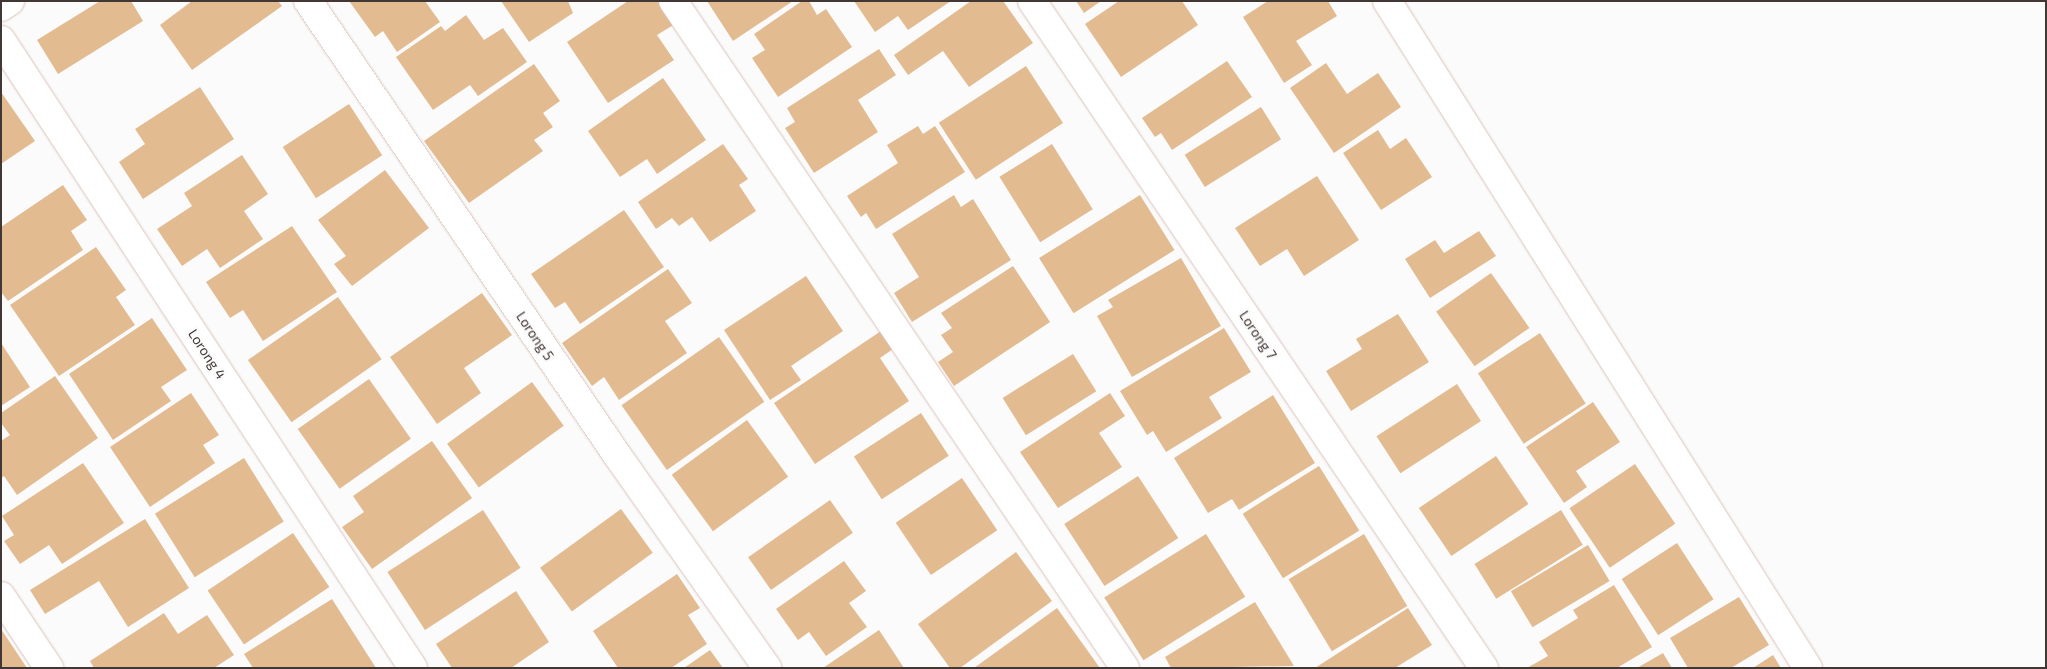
<!DOCTYPE html>
<style>
body{margin:0}
#map{position:relative;width:2047px;height:669px;overflow:hidden;background:#fbfbfb;font-family:"Exo 2",sans-serif}
div>[style]{position:absolute}
[style*='--x']{left:calc(var(--x)*1px);top:calc(var(--y)*1px);width:calc(var(--w)*1px);rotate:calc(var(--a)*1deg)}
.building>*{inset:0;background:#e3bb91;transform-origin:0 0}
.roads{filter:drop-shadow(0 0 1px #dbc2bb) drop-shadow(0 0 1px #dbc2bb)}
.minor>*{height:28px;margin:-14px;padding:0 14px;transform-origin:14px;border-radius:14px;background:#fff}
span{translate:-50% -50%;white-space:nowrap;text-align:center;line-height:1.15;-webkit-text-stroke:5px #fbfbfb;paint-order:stroke}
.street-label{font-size:14px;color:#413734}
.frame{position:absolute;inset:0;border:2px solid #413734;pointer-events:none}
</style>
<div id="map">
<div class="building">
<div style="clip-path:polygon(100px 1px,131px 1px,143px 21px,58px 74px,37px 40px)"></div>
<div style="clip-path:polygon(192px 1px,278px 1px,282px 6px,192px 70px,160px 25px)"></div>
<div style="clip-path:polygon(349px 1px,425px 1px,440px 22px,397px 52px,383px 31px,375px 37px)"></div>
<div style="clip-path:polygon(501px 1px,568px 1px,573px 13px,529px 42px)"></div>
<div style="clip-path:polygon(628px 1px,660px 1px,675px 24px,657px 35px,674px 60px,608px 103px,567px 42px)"></div>
<div style="clip-path:polygon(707px 1px,793px 1px,733px 41px)"></div>
<div style="clip-path:polygon(802px 1px,809px 1px,817px 15px,826px 9px,852px 47px,778px 97px,752px 58px,765px 50px,754px 34px)"></div>
<div style="clip-path:polygon(854px 1px,951px 1px,908px 30px,898px 16px,875px 32px)"></div>
<div style="clip-path:polygon(971px 1px,1003px 1px,1033px 43px,969px 87px,943px 51px,908px 75px,894px 55px)"></div>
<div style="clip-path:polygon(1076px 1px,1101px 1px,1084px 13px)"></div>
<div style="clip-path:polygon(1119px 1px,1182px 1px,1198px 25px,1121px 77px,1085px 24px)"></div>
<div style="clip-path:polygon(1268px 1px,1328px 1px,1337px 16px,1296px 41px,1312px 65px,1284px 83px,1243px 17px)"></div>
<div style="clip-path:polygon(466px 15px,484px 40px,503px 28px,527px 62px,478px 96px,470px 85px,433px 110px,396px 57px,441px 26px,445px 31px)"></div>
<div style="clip-path:polygon(879px 49px,896px 75px,858px 100px,878px 132px,814px 173px,785px 128px,795px 122px,787px 108px)"></div>
<div style="clip-path:polygon(1227px 61px,1252px 97px,1172px 150px,1161px 133px,1155px 137px,1142px 118px)"></div>
<div style="clip-path:polygon(1326px 63px,1347px 94px,1378px 73px,1401px 107px,1334px 153px,1290px 88px)"></div>
<div style="clip-path:polygon(534px 64px,560px 101px,543px 113px,553px 127px,534px 140px,543px 151px,469px 203px,424px 141px)"></div>
<div style="left:1026px;top:66px;width:68px;height:104px;rotate:57deg"></div>
<div style="clip-path:polygon(663px 78px,706px 140px,657px 174px,647px 159px,620px 177px,588px 131px)"></div>
<div style="clip-path:polygon(200px 87px,234px 139px,143px 199px,119px 162px,145px 144px,135px 129px)"></div>
<div style="clip-path:polygon(1px 92px,35px 141px,1px 164px)"></div>
<div style="left:349px;top:104px;width:61px;height:79px;rotate:57deg"></div>
<div style="left:1261px;top:107px;width:38px;height:90px;rotate:58deg"></div>
<div style="clip-path:polygon(918px 126px,923px 134px,935px 126px,965px 172px,876px 229px,866px 213px,861px 217px,847px 196px,898px 163px,887px 145px)"></div>
<div style="clip-path:polygon(1378px 130px,1390px 149px,1406px 138px,1432px 177px,1381px 210px,1343px 153px)"></div>
<div style="clip-path:polygon(723px 144px,748px 179px,739px 185px,756px 211px,710px 242px,692px 217px,679px 226px,672px 218px,656px 229px,638px 202px)"></div>
<div style="left:1052px;top:144px;width:77px;height:62px;rotate:58deg"></div>
<div style="clip-path:polygon(242px 155px,268px 194px,244px 211px,263px 239px,220px 268px,207px 249px,182px 266px,157px 229px,192px 206px,184px 193px)"></div>
<div style="clip-path:polygon(385px 170px,429px 228px,352px 286px,334px 264px,346px 256px,318px 220px)"></div>
<div style="clip-path:polygon(1317px 176px,1359px 240px,1304px 276px,1287px 249px,1260px 266px,1235px 228px)"></div>
<div style="clip-path:polygon(63px 185px,87px 220px,71px 231px,83px 250px,8px 301px,1px 292px,1px 227px)"></div>
<div style="clip-path:polygon(954px 195px,961px 207px,973px 199px,1011px 260px,912px 322px,894px 293px,919px 277px,892px 234px)"></div>
<div style="left:1140px;top:195px;width:65px;height:119px;rotate:58deg"></div>
<div style="clip-path:polygon(624px 210px,664px 267px,580px 324px,565px 302px,555px 308px,531px 274px)"></div>
<div style="clip-path:polygon(292px 226px,337px 292px,263px 341px,243px 310px,230px 318px,206px 282px)"></div>
<div style="clip-path:polygon(1479px 231px,1496px 256px,1430px 298px,1405px 259px,1435px 240px,1444px 253px)"></div>
<div style="clip-path:polygon(96px 247px,126px 290px,116px 297px,135px 325px,59px 376px,10px 305px)"></div>
<div style="clip-path:polygon(1181px 258px,1221px 326px,1132px 377px,1097px 316px,1113px 307px,1108px 300px)"></div>
<div style="clip-path:polygon(1013px 266px,1050px 322px,954px 386px,938px 362px,953px 352px,941px 335px,952px 328px,941px 313px)"></div>
<div style="clip-path:polygon(668px 269px,692px 303px,665px 321px,687px 353px,619px 400px,604px 377px,592px 386px,562px 343px)"></div>
<div style="left:1491px;top:273px;width:67px;height:67px;rotate:55deg"></div>
<div style="clip-path:polygon(806px 276px,843px 331px,791px 366px,801px 380px,770px 400px,724px 330px)"></div>
<div style="clip-path:polygon(482px 293px,512px 335px,464px 368px,481px 393px,437px 424px,390px 357px)"></div>
<div style="left:338px;top:297px;width:76px;height:110px;rotate:55deg"></div>
<div style="clip-path:polygon(1398px 314px,1429px 362px,1351px 411px,1326px 371px,1362px 349px,1356px 339px)"></div>
<div style="clip-path:polygon(152px 318px,187px 370px,161px 387px,171px 401px,113px 440px,69px 374px)"></div>
<div style="clip-path:polygon(1224px 328px,1251px 372px,1209px 397px,1222px 418px,1166px 452px,1153px 431px,1147px 435px,1120px 391px)"></div>
<div style="clip-path:polygon(881px 331px,893px 349px,880px 358px,909px 401px,815px 464px,774px 403px)"></div>
<div style="left:1540px;top:333px;width:84px;height:74px;rotate:57deg"></div>
<div style="left:719px;top:337px;width:79px;height:119px;rotate:55deg"></div>
<div style="clip-path:polygon(1px 343px,30px 387px,1px 406px)"></div>
<div style="left:1073px;top:354px;width:44px;height:83px;rotate:58deg"></div>
<div style="clip-path:polygon(55px 376px,98px 438px,17px 495px,4px 476px,1px 478px,1px 441px,10px 435px,1px 423px,1px 413px)"></div>
<div style="left:369px;top:379px;width:73px;height:87px;rotate:55deg"></div>
<div style="left:532px;top:382px;width:54px;height:105px;rotate:54deg"></div>
<div style="left:1457px;top:384px;width:44px;height:96px;rotate:57deg"></div>
<div style="clip-path:polygon(191px 393px,219px 435px,203px 445px,215px 463px,150px 507px,110px 447px)"></div>
<div style="clip-path:polygon(1110px 393px,1125px 416px,1099px 433px,1122px 467px,1058px 508px,1020px 452px)"></div>
<div style="clip-path:polygon(1273px 395px,1315px 463px,1239px 510px,1232px 499px,1208px 513px,1174px 458px)"></div>
<div style="clip-path:polygon(1593px 402px,1620px 442px,1576px 471px,1587px 487px,1564px 503px,1526px 447px)"></div>
<div style="left:921px;top:413px;width:51px;height:80px;rotate:57deg"></div>
<div style="left:747px;top:420px;width:70px;height:93px;rotate:54deg"></div>
<div style="clip-path:polygon(432px 441px,472px 498px,372px 569px,342px 527px,364px 512px,353px 496px)"></div>
<div style="left:1496px;top:456px;width:58px;height:93px;rotate:56deg"></div>
<div style="left:244px;top:458px;width:75px;height:105px;rotate:58deg"></div>
<div style="clip-path:polygon(83px 463px,124px 523px,62px 564px,49px 545px,20px 564px,4px 541px,14px 535px,2px 516px)"></div>
<div style="left:1635px;top:464px;width:72px;height:79px;rotate:56deg"></div>
<div style="left:1319px;top:466px;width:76px;height:90px;rotate:58deg"></div>
<div style="left:1138px;top:476px;width:74px;height:88px;rotate:57deg"></div>
<div style="left:962px;top:478px;width:63px;height:80px;rotate:56deg"></div>
<div style="left:830px;top:500px;width:40px;height:100px;rotate:55deg"></div>
<div style="left:621px;top:509px;width:54px;height:100px;rotate:54deg"></div>
<div style="left:483px;top:510px;width:69px;height:114px;rotate:57deg"></div>
<div style="left:1561px;top:510px;width:41px;height:102px;rotate:58deg"></div>
<div style="clip-path:polygon(145px 519px,189px 588px,128px 627px,99px 581px,45px 614px,30px 590px)"></div>
<div style="left:293px;top:533px;width:65px;height:103px;rotate:56deg"></div>
<div style="left:1206px;top:534px;width:74px;height:120px;rotate:58deg"></div>
<div style="left:1364px;top:534px;width:84px;height:88px;rotate:59deg"></div>
<div style="left:1677px;top:543px;width:67px;height:66px;rotate:57deg"></div>
<div style="left:1588px;top:545px;width:42px;height:90px;rotate:59deg"></div>
<div style="clip-path:polygon(1016px 552px,1052px 601px,960px 668px,950px 668px,918px 624px)"></div>
<div style="clip-path:polygon(844px 561px,866px 591px,849px 603px,867px 627px,826px 656px,809px 632px,798px 640px,776px 609px)"></div>
<div style="clip-path:polygon(677px 574px,700px 608px,688px 615px,707px 644px,671px 668px,618px 668px,593px 631px)"></div>
<div style="clip-path:polygon(1614px 585px,1652px 647px,1617px 668px,1527px 668px,1548px 656px,1539px 642px,1578px 618px,1573px 610px)"></div>
<div style="clip-path:polygon(516px 591px,549px 642px,511px 668px,452px 668px,436px 644px)"></div>
<div style="clip-path:polygon(1739px 597px,1769px 645px,1731px 668px,1688px 668px,1670px 638px)"></div>
<div style="clip-path:polygon(332px 599px,376px 668px,253px 668px,244px 654px)"></div>
<div style="clip-path:polygon(1255px 602px,1294px 666px,1171px 668px,1165px 657px)"></div>
<div style="clip-path:polygon(1057px 608px,1100px 668px,974px 668px)"></div>
<div style="clip-path:polygon(1408px 608px,1432px 645px,1395px 668px,1315px 668px)"></div>
<div style="clip-path:polygon(164px 613px,178px 634px,207px 615px,234px 655px,214px 668px,94px 668px,90px 661px)"></div>
<div style="clip-path:polygon(1px 629px,27px 668px,1px 668px)"></div>
<div style="clip-path:polygon(879px 630px,904px 668px,823px 668px)"></div>
<div style="clip-path:polygon(710px 650px,723px 668px,684px 668px)"></div>
<div style="clip-path:polygon(1663px 653px,1672px 668px,1637px 668px)"></div>
<div style="clip-path:polygon(1773px 655px,1781px 668px,1753px 668px)"></div>
</div>
<div class="roads">
<div class="minor">
<div style="--x:308;--y:1;--w:549;--a:55.76"></div>
<div style="--x:617;--y:455;--w:261;--a:54.8"></div>
<div style="--x:673;--y:1;--w:806;--a:55.88"></div>
<div style="--x:1032;--y:1;--w:806;--a:55.88"></div>
<div style="--x:1387;--y:1;--w:789;--a:57.74"></div>
<div style="--x:1;--y:7;--w:11;--a:-34"></div>
<div style="--x:1;--y:40;--w:751;--a:56.73"></div>
<div style="--x:1;--y:596;--w:87;--a:56.3"></div>
</div>
</div>
<div class="street-label">
<span style="left:1258px;top:335px;rotate:56deg">Lorong 7</span>
<span style="left:535px;top:336px;rotate:56deg">Lorong 5</span>
<span style="left:207px;top:354px;rotate:57deg">Lorong 4</span>
</div>
<div class="frame"></div>
</div>
